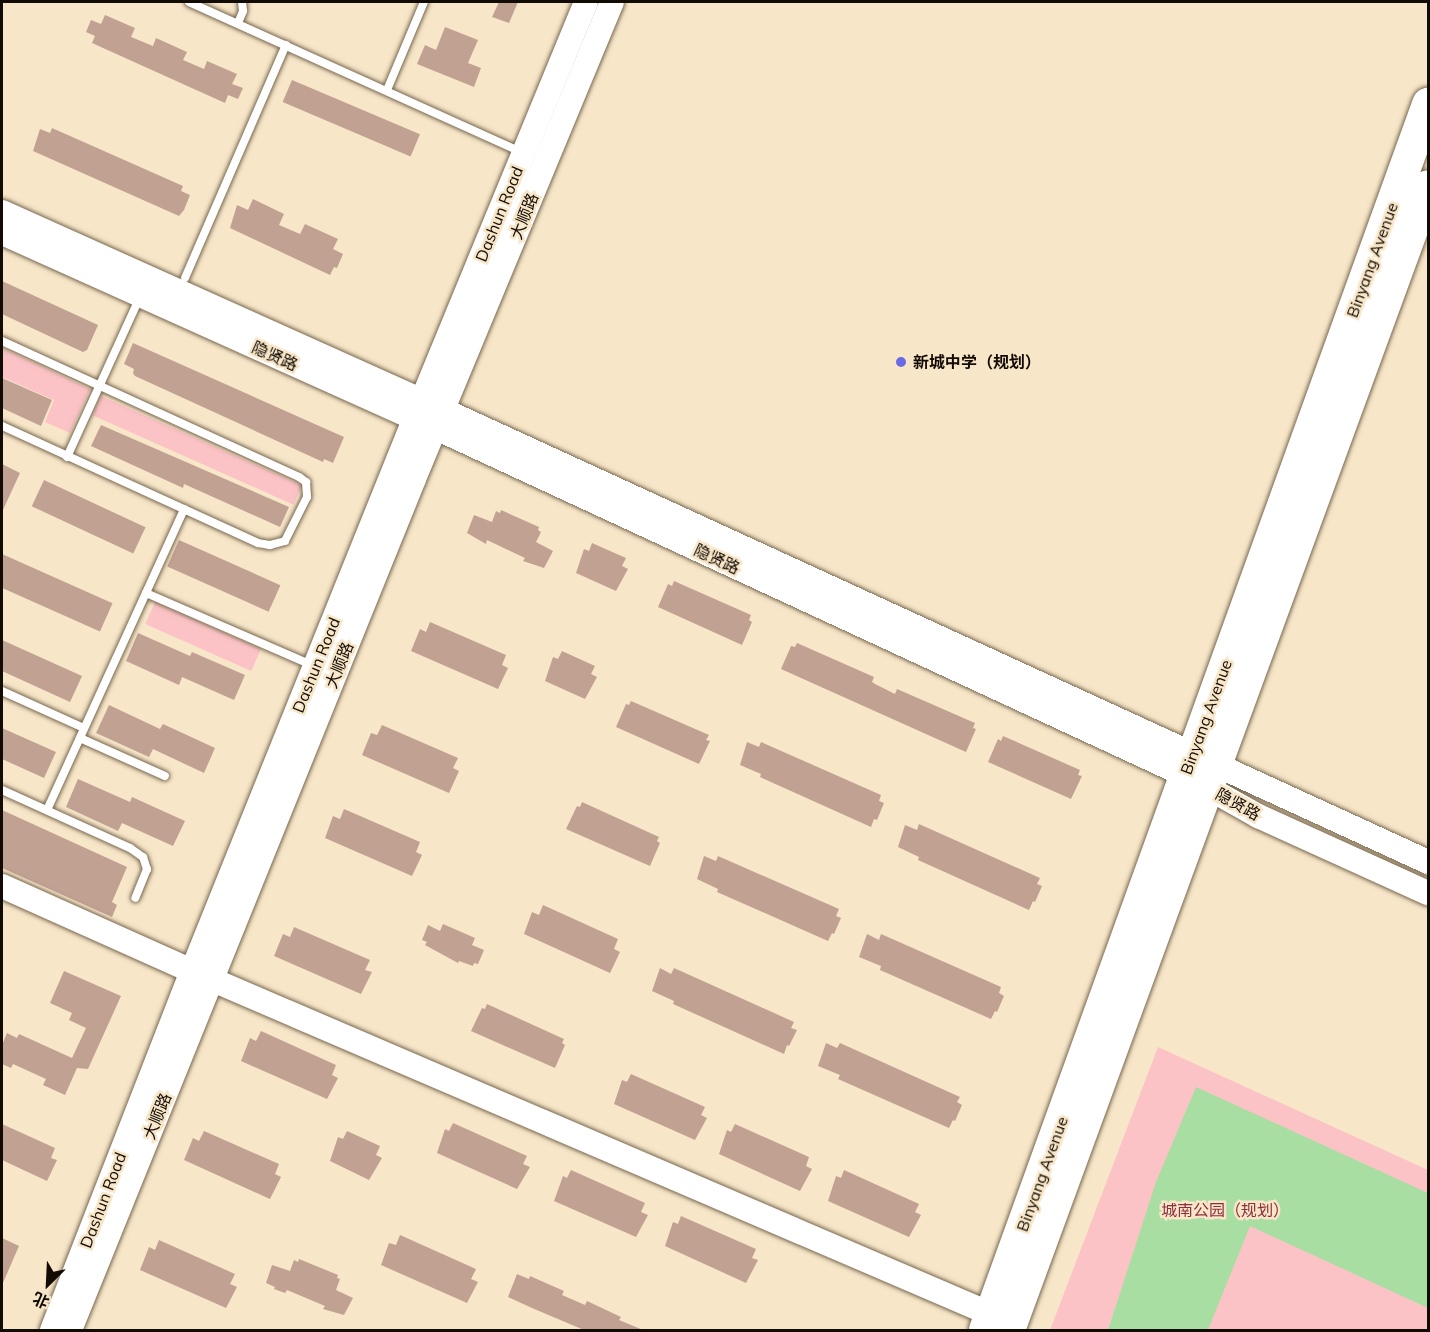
<!DOCTYPE html>
<meta charset="utf-8">
<style>
body{margin:0}
#map{position:relative;width:1430px;height:1332px;overflow:hidden;background:#f8e6c9;font-family:Mulish,"Noto Sans SC",sans-serif}
div>[style]{position:absolute}
[style*='--x']{left:calc(var(--x)*1px);top:calc(var(--y)*1px);width:calc(var(--w)*1px);rotate:calc(var(--a)*1deg)}
.green>*{inset:0;background:#fcc3c6;transform-origin:0 0}
.water>*{inset:0;background:#a8dea2}
.building>*{inset:0;background:#c0a192;transform-origin:0 0}
.roads{filter:drop-shadow(0 0 2px #77674e) drop-shadow(0 0 2px #77674e)}
.lane>*{height:8px;margin:-4px;padding:0 4px;transform-origin:4px;border-radius:4px;background:#fff}
.secondary>*{height:24px;margin:-12px;padding:0 12px;transform-origin:12px;border-radius:12px;background:#fff}
.highway>*{height:32px;margin:-16px;padding:0 16px;transform-origin:16px;border-radius:16px;background:#fff}
.dots>*{width:16px;height:16px;translate:-50% -50%;box-sizing:border-box;border:3px solid #f8e6c9;border-radius:50%}
span{translate:-50% -50%;white-space:nowrap;text-align:center;line-height:1.15;-webkit-text-stroke:5px #f8e6c9;paint-order:stroke}
.street-label{font-size:16px;color:#110b03}
.poi-label{font-size:16px;color:#110b03;font-weight:700}
.left{translate:0 -50%;text-align:left}
.park-label{font-size:16px;color:#8e2f3d}
.frame{position:absolute;inset:0;border:3px solid #110b03;pointer-events:none}
.north{position:absolute;left:18px;top:1254px;width:60px;height:60px;-webkit-text-stroke:4px #f8e6c9;paint-order:stroke;rotate:204deg;font-size:16px;font-weight:700;line-height:24px;text-align:center;color:#110b03}
.north::after{content:'';display:block;margin:auto;width:21px;height:27px;background:#110b03;clip-path:polygon(50% 0,100% 100%,50% 72%,0 100%)}
</style>
<div id="map">
<div class="green">
<div style="clip-path:polygon(2px 348px,90px 389px,70px 433px,45px 422px,54px 400px,2px 377px)"></div>
<div style="left:101px;top:396px;width:220px;height:21px;rotate:24deg"></div>
<div style="left:155px;top:602px;width:116px;height:24px;rotate:24deg"></div>
<div style="clip-path:polygon(1158px 1047px,1428px 1170px,1428px 1330px,1050px 1330px)"></div>
</div>
<div class="water">
<div style="clip-path:polygon(1196px 1087px,1428px 1193px,1428px 1308px,1250px 1226px,1208px 1330px,1108px 1330px,1156px 1182px)"></div>
</div>
<div class="building">
<div style="clip-path:polygon(499px 2px,518px 2px,509px 23px,492px 17px)"></div>
<div style="clip-path:polygon(105px 15px,135px 28px,131px 37px,153px 46px,156px 38px,187px 52px,183px 60px,204px 69px,207px 61px,237px 74px,232px 84px,243px 88px,238px 99px,228px 95px,225px 103px,92px 43px,95px 36px,86px 32px,91px 20px,101px 24px)"></div>
<div style="clip-path:polygon(445px 27px,478px 40px,468px 63px,481px 68px,474px 87px,417px 64px,425px 45px,436px 50px)"></div>
<div style="left:292px;top:80px;width:139px;height:24px;rotate:23deg"></div>
<div style="clip-path:polygon(52px 128px,183px 186px,181px 191px,190px 195px,184px 210px,179px 216px,33px 151px,40px 129px,50px 133px)"></div>
<div style="clip-path:polygon(253px 199px,284px 214px,279px 225px,300px 234px,305px 224px,338px 239px,333px 249px,343px 254px,337px 268px,334px 267px,330px 275px,230px 228px,237px 205px,248px 210px)"></div>
<div style="clip-path:polygon(2px 281px,98px 325px,87px 350px,83px 352px,2px 314px)"></div>
<div style="clip-path:polygon(133px 343px,344px 437px,333px 463px,324px 459px,323px 462px,135px 376px,133px 373px,134px 369px,124px 364px)"></div>
<div style="clip-path:polygon(2px 378px,52px 400px,41px 426px,2px 408px)"></div>
<div style="clip-path:polygon(101px 425px,289px 507px,280px 527px,184px 484px,183px 488px,91px 446px)"></div>
<div style="clip-path:polygon(2px 464px,20px 473px,2px 512px)"></div>
<div style="left:44px;top:480px;width:112px;height:29px;rotate:25deg"></div>
<div style="clip-path:polygon(501px 510px,539px 527px,538px 530px,541px 532px,536px 542px,553px 551px,544px 568px,523px 561px,525px 558px,487px 540px,486px 544px,467px 533px,474px 515px,492px 522px,496px 511px,500px 513px)"></div>
<div style="left:179px;top:540px;width:111px;height:29px;rotate:24deg"></div>
<div style="clip-path:polygon(592px 543px,626px 558px,622px 566px,628px 569px,616px 591px,576px 573px,584px 549px,589px 551px)"></div>
<div style="left:2px;top:554px;width:121px;height:31px;rotate:24deg"></div>
<div style="clip-path:polygon(674px 581px,751px 615px,749px 620px,752px 622px,742px 645px,658px 607px,668px 584px,672px 586px)"></div>
<div style="clip-path:polygon(430px 622px,506px 655px,502px 665px,508px 668px,498px 689px,411px 651px,420px 629px,426px 632px)"></div>
<div style="clip-path:polygon(138px 633px,190px 656px,192px 652px,245px 675px,234px 700px,182px 677px,179px 685px,126px 661px)"></div>
<div style="clip-path:polygon(2px 640px,82px 676px,70px 702px,2px 671px)"></div>
<div style="clip-path:polygon(797px 643px,874px 677px,872px 682px,875px 684px,895px 694px,897px 689px,975px 723px,973px 728px,976px 729px,966px 752px,781px 669px,791px 646px,795px 647px)"></div>
<div style="clip-path:polygon(562px 651px,595px 666px,591px 674px,597px 677px,585px 699px,545px 681px,553px 657px,558px 659px)"></div>
<div style="clip-path:polygon(631px 701px,709px 735px,706px 740px,710px 741px,699px 764px,616px 727px,626px 704px,629px 705px)"></div>
<div style="clip-path:polygon(109px 705px,160px 729px,163px 724px,215px 748px,204px 773px,153px 749px,149px 757px,96px 733px)"></div>
<div style="clip-path:polygon(382px 725px,458px 758px,453px 768px,459px 771px,449px 793px,362px 755px,371px 733px,377px 735px)"></div>
<div style="clip-path:polygon(2px 728px,56px 752px,44px 778px,2px 759px)"></div>
<div style="clip-path:polygon(1003px 736px,1080px 770px,1078px 775px,1082px 776px,1071px 799px,988px 762px,998px 739px,1001px 741px)"></div>
<div style="clip-path:polygon(747px 742px,759px 747px,761px 742px,881px 795px,879px 801px,884px 803px,877px 820px,874px 819px,871px 827px,760px 777px,761px 774px,740px 765px)"></div>
<div style="clip-path:polygon(78px 779px,130px 802px,132px 797px,185px 821px,173px 846px,122px 823px,118px 831px,66px 807px)"></div>
<div style="clip-path:polygon(582px 802px,659px 837px,657px 841px,660px 843px,650px 866px,566px 829px,577px 806px,580px 807px)"></div>
<div style="clip-path:polygon(344px 809px,420px 842px,416px 852px,422px 855px,412px 876px,325px 838px,333px 816px,340px 819px)"></div>
<div style="clip-path:polygon(2px 810px,127px 867px,112px 902px,117px 905px,112px 917px,2px 868px)"></div>
<div style="clip-path:polygon(919px 824px,1040px 878px,1037px 884px,1042px 886px,1035px 902px,1033px 901px,1029px 910px,918px 860px,919px 857px,898px 847px,905px 825px,917px 830px)"></div>
<div style="clip-path:polygon(704px 856px,716px 861px,718px 856px,839px 909px,836px 916px,841px 918px,834px 934px,832px 933px,828px 941px,717px 892px,718px 889px,697px 879px)"></div>
<div style="clip-path:polygon(543px 905px,618px 939px,614px 949px,620px 952px,610px 973px,524px 934px,532px 912px,539px 915px)"></div>
<div style="clip-path:polygon(443px 924px,475px 938px,472px 945px,484px 950px,478px 964px,474px 963px,473px 966px,459px 961px,458px 963px,425px 945px,427px 942px,422px 940px,428px 925px,440px 931px)"></div>
<div style="clip-path:polygon(294px 927px,370px 960px,365px 970px,372px 972px,361px 994px,274px 956px,283px 934px,290px 937px)"></div>
<div style="clip-path:polygon(867px 934px,879px 940px,881px 934px,1001px 987px,999px 993px,1004px 996px,997px 1012px,995px 1011px,991px 1019px,880px 970px,881px 966px,859px 957px)"></div>
<div style="clip-path:polygon(660px 968px,671px 974px,674px 968px,794px 1022px,791px 1028px,797px 1030px,789px 1046px,787px 1045px,784px 1054px,673px 1004px,674px 1001px,652px 991px)"></div>
<div style="clip-path:polygon(64px 971px,121px 996px,88px 1069px,77px 1068px,65px 1095px,43px 1085px,46px 1079px,13px 1064px,11px 1068px,2px 1064px,2px 1045px,7px 1033px,17px 1038px,19px 1034px,72px 1058px,86px 1028px,69px 1020px,72px 1013px,50px 1003px)"></div>
<div style="clip-path:polygon(487px 1004px,564px 1039px,562px 1043px,565px 1045px,555px 1068px,471px 1031px,482px 1008px,485px 1009px)"></div>
<div style="clip-path:polygon(261px 1031px,336px 1065px,332px 1075px,338px 1078px,327px 1099px,241px 1061px,250px 1038px,256px 1041px)"></div>
<div style="clip-path:polygon(826px 1043px,837px 1048px,840px 1043px,960px 1097px,957px 1102px,962px 1105px,955px 1121px,953px 1120px,949px 1128px,838px 1079px,840px 1075px,818px 1066px)"></div>
<div style="clip-path:polygon(631px 1074px,705px 1107px,701px 1115px,707px 1118px,695px 1140px,614px 1104px,622px 1080px,627px 1082px)"></div>
<div style="clip-path:polygon(453px 1123px,527px 1156px,523px 1164px,530px 1167px,517px 1189px,437px 1153px,445px 1129px,449px 1131px)"></div>
<div style="clip-path:polygon(2px 1124px,55px 1148px,51px 1158px,57px 1160px,47px 1181px,2px 1160px)"></div>
<div style="clip-path:polygon(735px 1124px,809px 1157px,806px 1166px,812px 1169px,800px 1191px,719px 1154px,727px 1130px,731px 1132px)"></div>
<div style="clip-path:polygon(204px 1131px,279px 1164px,275px 1174px,281px 1177px,270px 1199px,184px 1160px,193px 1138px,199px 1141px)"></div>
<div style="clip-path:polygon(347px 1131px,380px 1146px,376px 1155px,382px 1158px,369px 1180px,330px 1161px,338px 1137px,343px 1139px)"></div>
<div style="clip-path:polygon(571px 1170px,645px 1203px,641px 1212px,648px 1215px,636px 1237px,554px 1201px,563px 1176px,567px 1178px)"></div>
<div style="clip-path:polygon(844px 1170px,919px 1204px,915px 1212px,921px 1215px,909px 1237px,828px 1201px,836px 1176px,841px 1178px)"></div>
<div style="clip-path:polygon(681px 1216px,756px 1249px,752px 1258px,758px 1260px,746px 1283px,665px 1246px,673px 1222px,678px 1224px)"></div>
<div style="clip-path:polygon(400px 1235px,476px 1269px,471px 1279px,478px 1282px,467px 1303px,381px 1265px,389px 1243px,396px 1245px)"></div>
<div style="clip-path:polygon(2px 1238px,19px 1246px,2px 1285px)"></div>
<div style="clip-path:polygon(159px 1240px,235px 1274px,230px 1284px,237px 1287px,226px 1308px,140px 1270px,149px 1247px,155px 1250px)"></div>
<div style="clip-path:polygon(299px 1259px,338px 1275px,337px 1278px,340px 1279px,336px 1290px,353px 1298px,344px 1315px,323px 1309px,325px 1306px,287px 1290px,285px 1293px,274px 1289px,275px 1287px,266px 1283px,272px 1265px,290px 1271px,294px 1260px,298px 1262px)"></div>
<div style="clip-path:polygon(517px 1274px,529px 1279px,530px 1276px,564px 1291px,562px 1295px,585px 1305px,587px 1301px,621px 1317px,619px 1320px,643px 1330px,584px 1330px,532px 1308px,508px 1297px)"></div>
</div>
<div class="roads">
<div class="lane">
<div style="--x:189;--y:2;--w:358;--a:24.3"></div>
<div style="--x:238;--y:23;--w:13;--a:-67"></div>
<div style="--x:243;--y:11;--w:9;--a:-96"></div>
<div style="--x:387;--y:90;--w:95;--a:-67.2"></div>
<div style="--x:185;--y:278;--w:254;--a:-66.6"></div>
<div style="--x:2;--y:341;--w:327;--a:24.6"></div>
<div style="--x:299;--y:477;--w:9;--a:36"></div>
<div style="--x:306;--y:482;--w:15;--a:86"></div>
<div style="--x:307;--y:497;--w:49;--a:116.6"></div>
<div style="--x:285;--y:541;--w:16;--a:165"></div>
<div style="--x:270;--y:545;--w:12;--a:-171"></div>
<div style="--x:258;--y:543;--w:281;--a:-155.4"></div>
<div style="--x:67;--y:457;--w:174;--a:-65.5"></div>
<div style="--x:146;--y:593;--w:176;--a:23.5"></div>
<div style="--x:2;--y:691;--w:90;--a:24.3"></div>
<div style="--x:80;--y:738;--w:93;--a:24.1"></div>
<div style="--x:2;--y:790;--w:141;--a:24.4"></div>
<div style="--x:130;--y:848;--w:16;--a:35"></div>
<div style="--x:143;--y:857;--w:13;--a:72"></div>
<div style="--x:147;--y:869;--w:31;--a:112"></div>
<div style="--x:47;--y:810;--w:331;--a:-65.5"></div>
</div>
<div class="secondary">
<div style="--x:2;--y:212;--w:483;--a:24.2"></div>
<div style="--x:443;--y:410;--w:1084;--a:24.65"></div>
<div style="--x:2;--y:233;--w:476;--a:24.2"></div>
<div style="--x:436;--y:428;--w:825;--a:24.86"></div>
<div style="--x:1185;--y:775;--w:84;--a:29.3"></div>
<div style="--x:1258;--y:816;--w:187;--a:24.4"></div>
<div style="--x:2;--y:886;--w:208;--a:24.1"></div>
<div style="--x:192;--y:971;--w:887;--a:23.24"></div>
<div style="--x:52;--y:1330;--w:385;--a:-68.7"></div>
<div style="--x:192;--y:971;--w:616;--a:-68.06"></div>
<div style="--x:422;--y:400;--w:430;--a:-67.6"></div>
<div style="--x:70;--y:1330;--w:918;--a:-67.99"></div>
<div style="--x:414;--y:479;--w:516;--a:-67.46"></div>
</div>
<div class="highway">
<div style="--x:985;--y:1330;--w:1304;--a:-70.13"></div>
<div style="--x:1009;--y:1330;--w:1218;--a:-69.88"></div>
</div>
</div>
<div class="dots">
<div style="left:901px;top:362px;background:#6b69e3"></div>
</div>
<div class="street-label">
<span style="left:499px;top:214px;rotate:-68deg">Dashun Road</span>
<span style="left:524px;top:216px;rotate:-68deg">大顺路</span>
<span style="left:1372px;top:260px;rotate:-70deg">Binyang Avenue</span>
<span style="left:275px;top:356px;rotate:24deg">隐贤路</span>
<span style="left:717px;top:559px;rotate:25deg">隐贤路</span>
<span style="left:316px;top:665px;rotate:-68deg">Dashun Road</span>
<span style="left:339px;top:665px;rotate:-68deg">大顺路</span>
<span style="left:1206px;top:717px;rotate:-70deg">Binyang Avenue</span>
<span style="left:1238px;top:804px;rotate:29deg">隐贤路</span>
<span style="left:157px;top:1116px;rotate:-68deg">大顺路</span>
<span style="left:1042px;top:1174px;rotate:-70deg">Binyang Avenue</span>
<span style="left:103px;top:1200px;rotate:-69deg">Dashun Road</span>
</div>
<div class="poi-label">
<span class="left" style="left:913px;top:362px">新城中学（规划）</span>
</div>
<div class="park-label">
<span style="left:1225px;top:1210px">城南公园（规划）</span>
</div>
<div class="frame"></div>
<div class="north">北</div>
</div>
